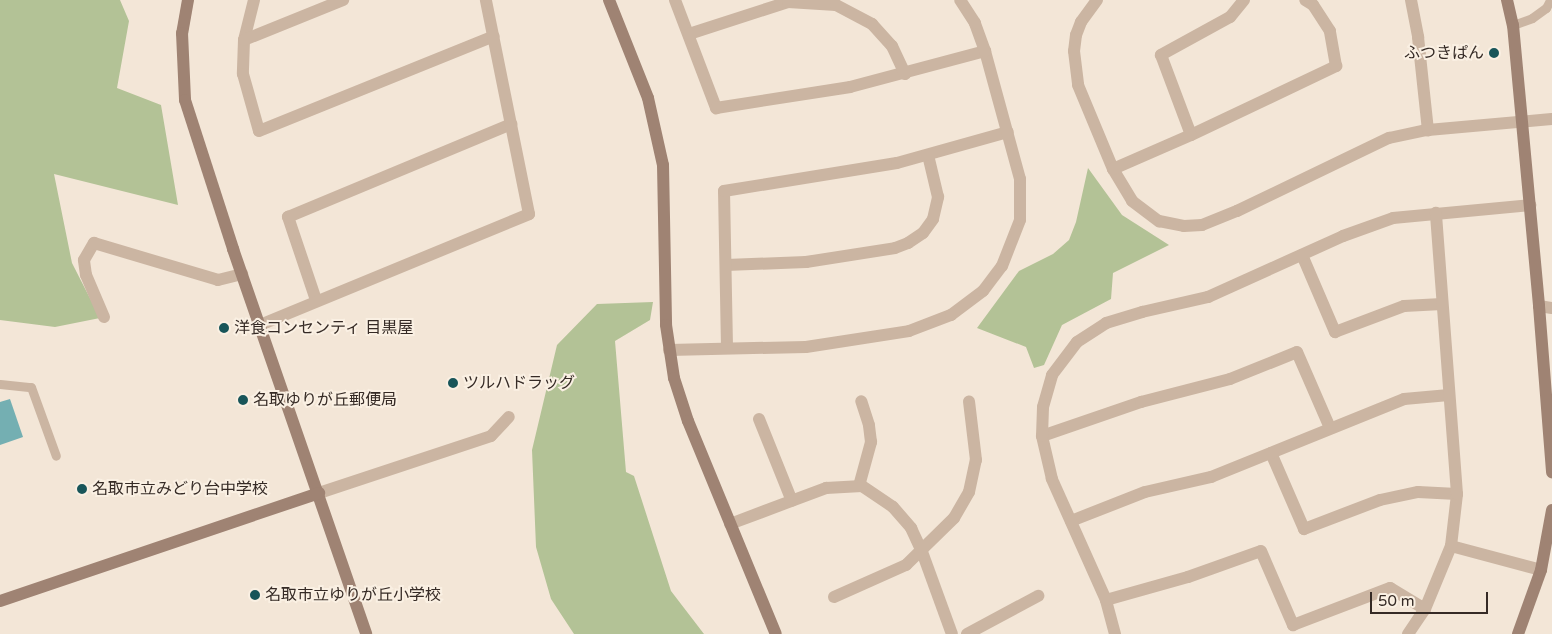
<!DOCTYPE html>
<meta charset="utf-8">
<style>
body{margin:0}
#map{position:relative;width:1552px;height:634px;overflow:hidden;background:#f3e6d7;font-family:"Varela Round","Noto Sans JP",sans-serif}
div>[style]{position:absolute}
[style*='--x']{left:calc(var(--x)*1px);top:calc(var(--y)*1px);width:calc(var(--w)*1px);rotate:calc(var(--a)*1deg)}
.green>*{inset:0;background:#b3c296}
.water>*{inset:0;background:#74afb2}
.lane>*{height:9px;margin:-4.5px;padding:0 4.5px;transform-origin:4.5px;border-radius:4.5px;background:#cbb5a2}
.street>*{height:12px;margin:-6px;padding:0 6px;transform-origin:6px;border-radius:6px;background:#cbb5a2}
.secondary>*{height:12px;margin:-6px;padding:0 6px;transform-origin:6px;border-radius:6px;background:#9f8373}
.dots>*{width:14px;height:14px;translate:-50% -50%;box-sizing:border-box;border:2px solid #faf0e3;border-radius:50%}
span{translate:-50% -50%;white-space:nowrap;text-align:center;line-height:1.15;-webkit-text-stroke:4px #faf0e3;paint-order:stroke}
.poi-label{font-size:16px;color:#352a25}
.right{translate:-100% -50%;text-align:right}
.left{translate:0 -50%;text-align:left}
.scale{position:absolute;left:1370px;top:592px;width:118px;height:22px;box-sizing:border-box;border:2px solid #352a25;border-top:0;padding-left:6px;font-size:15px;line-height:18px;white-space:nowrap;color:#352a25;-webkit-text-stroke:4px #faf0e3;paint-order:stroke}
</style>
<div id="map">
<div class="green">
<div style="clip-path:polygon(0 0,120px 0,129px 21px,117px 88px,161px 105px,178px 205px,54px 174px,72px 263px,100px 318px,55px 327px,0 320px)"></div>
<div style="clip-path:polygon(1088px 168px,1122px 215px,1169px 245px,1113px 273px,1111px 299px,1062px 325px,1044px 365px,1034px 368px,1026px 347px,977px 328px,1019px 271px,1053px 254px,1069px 240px,1076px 222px)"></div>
<div style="clip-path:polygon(653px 302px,650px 320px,615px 341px,626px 472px,634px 476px,671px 591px,704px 634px,574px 634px,551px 599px,536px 547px,532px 450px,557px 345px,597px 304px)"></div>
</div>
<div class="water">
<div style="clip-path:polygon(10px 399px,23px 437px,0 445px,0 402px)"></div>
</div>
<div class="lane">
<div style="--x:1513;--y:25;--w:20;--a:-20"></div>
<div style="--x:1532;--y:18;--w:17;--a:-36"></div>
<div style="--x:1546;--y:8;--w:9;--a:-63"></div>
<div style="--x:0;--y:384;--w:31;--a:6"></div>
<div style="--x:31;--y:387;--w:73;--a:70.1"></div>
</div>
<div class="street">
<div style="--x:254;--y:0;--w:41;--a:104"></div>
<div style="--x:244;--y:40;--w:34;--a:92"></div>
<div style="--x:243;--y:74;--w:59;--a:74.3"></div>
<div style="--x:259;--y:131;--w:253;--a:-22"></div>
<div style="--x:675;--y:0;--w:116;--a:69.2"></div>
<div style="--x:716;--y:108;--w:136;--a:-8.9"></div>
<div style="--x:850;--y:87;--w:140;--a:-14.9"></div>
<div style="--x:1097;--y:0;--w:27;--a:126"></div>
<div style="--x:1081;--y:22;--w:14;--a:111"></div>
<div style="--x:1076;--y:35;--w:16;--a:97"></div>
<div style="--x:1074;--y:51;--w:34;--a:83"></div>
<div style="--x:1078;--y:85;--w:91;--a:67.4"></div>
<div style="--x:1113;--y:169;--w:37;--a:59"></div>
<div style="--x:1132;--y:201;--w:34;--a:37"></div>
<div style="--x:1159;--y:221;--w:25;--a:11"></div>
<div style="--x:1184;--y:226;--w:18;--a:-3"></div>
<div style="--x:1202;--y:225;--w:38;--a:-22"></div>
<div style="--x:1237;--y:211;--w:169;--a:-25.7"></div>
<div style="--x:1389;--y:138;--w:40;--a:-12"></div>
<div style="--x:1428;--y:130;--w:124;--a:-5.1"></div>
<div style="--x:1244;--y:0;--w:22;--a:129"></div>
<div style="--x:1230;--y:17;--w:79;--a:151.2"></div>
<div style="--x:1161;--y:55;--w:85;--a:69.4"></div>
<div style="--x:1191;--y:135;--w:161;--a:-25.4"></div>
<div style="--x:1336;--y:66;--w:36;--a:-100"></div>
<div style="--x:1330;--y:31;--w:31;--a:-123"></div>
<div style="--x:1313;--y:5;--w:9;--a:-148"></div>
<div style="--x:1411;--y:0;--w:38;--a:79"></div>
<div style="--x:1418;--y:37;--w:94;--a:83.9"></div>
<div style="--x:689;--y:34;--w:104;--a:-17.9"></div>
<div style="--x:788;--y:2;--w:48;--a:3.6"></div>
<div style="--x:836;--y:5;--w:41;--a:27.8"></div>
<div style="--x:872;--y:24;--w:30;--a:48"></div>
<div style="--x:892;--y:46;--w:31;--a:65"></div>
<div style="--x:244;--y:40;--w:107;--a:-22"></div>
<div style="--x:1113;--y:169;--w:85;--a:-23.6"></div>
<div style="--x:1302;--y:255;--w:84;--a:66.8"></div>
<div style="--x:1335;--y:332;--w:74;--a:-20.6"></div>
<div style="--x:1404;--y:306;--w:38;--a:-3"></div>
<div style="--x:726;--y:265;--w:80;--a:-2.1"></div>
<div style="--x:806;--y:262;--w:90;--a:-8.9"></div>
<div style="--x:895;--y:248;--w:14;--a:-21"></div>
<div style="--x:908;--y:243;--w:18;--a:-34"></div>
<div style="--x:923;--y:233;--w:17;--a:-54"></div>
<div style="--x:933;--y:219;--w:23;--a:-77"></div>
<div style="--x:938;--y:197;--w:43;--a:-103.4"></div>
<div style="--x:316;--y:300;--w:88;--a:-108.6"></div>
<div style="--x:288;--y:217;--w:242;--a:-22.6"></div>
<div style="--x:1539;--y:306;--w:13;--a:9"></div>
<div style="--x:104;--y:317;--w:46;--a:-113.2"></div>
<div style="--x:86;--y:275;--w:15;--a:-98"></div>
<div style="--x:84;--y:260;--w:20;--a:-60"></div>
<div style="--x:94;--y:243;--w:129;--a:16.6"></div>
<div style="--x:218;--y:280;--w:25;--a:-14"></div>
<div style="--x:260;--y:325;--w:291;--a:-22.4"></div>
<div style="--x:529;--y:214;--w:218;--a:-101.4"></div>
<div style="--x:727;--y:347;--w:156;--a:-91.1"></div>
<div style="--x:724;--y:191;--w:175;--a:-9.2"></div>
<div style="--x:897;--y:163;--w:115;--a:-15.6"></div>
<div style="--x:669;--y:350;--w:137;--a:-1.3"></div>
<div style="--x:806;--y:347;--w:104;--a:-8.8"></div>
<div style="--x:909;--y:331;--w:45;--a:-20.9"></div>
<div style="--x:951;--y:315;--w:40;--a:-37"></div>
<div style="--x:983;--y:291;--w:31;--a:-53"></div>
<div style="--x:1002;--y:266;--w:49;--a:-68.6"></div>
<div style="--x:1020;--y:220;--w:41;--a:-90"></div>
<div style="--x:1020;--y:179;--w:133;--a:-105.3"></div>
<div style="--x:985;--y:51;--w:30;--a:-110"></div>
<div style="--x:975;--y:23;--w:27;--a:-123"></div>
<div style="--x:759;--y:419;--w:88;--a:68.1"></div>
<div style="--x:1042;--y:436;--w:105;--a:-19"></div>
<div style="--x:1141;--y:402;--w:92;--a:-14.5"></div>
<div style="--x:1230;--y:379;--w:72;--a:-21.9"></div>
<div style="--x:1297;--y:352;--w:83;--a:66.5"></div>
<div style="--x:1271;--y:453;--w:83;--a:66.5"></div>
<div style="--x:1304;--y:529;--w:81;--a:-20.9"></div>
<div style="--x:1380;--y:500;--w:39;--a:-12"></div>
<div style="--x:1418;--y:492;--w:39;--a:3"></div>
<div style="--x:859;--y:486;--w:46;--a:-74.7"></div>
<div style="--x:871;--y:442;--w:17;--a:-97"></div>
<div style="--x:869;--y:425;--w:25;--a:-108"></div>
<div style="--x:319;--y:493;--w:181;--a:-18.3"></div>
<div style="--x:491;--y:436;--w:26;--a:-47"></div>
<div style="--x:1071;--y:521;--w:79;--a:-21.4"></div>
<div style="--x:1145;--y:492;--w:68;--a:-12.8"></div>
<div style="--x:1211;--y:477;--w:208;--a:-22"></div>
<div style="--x:1404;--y:399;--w:45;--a:-5.1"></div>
<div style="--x:730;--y:524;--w:103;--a:-20.6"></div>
<div style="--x:826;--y:488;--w:36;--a:-3"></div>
<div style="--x:862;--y:486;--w:37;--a:34"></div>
<div style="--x:893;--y:507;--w:28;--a:49"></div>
<div style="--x:911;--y:528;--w:23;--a:65"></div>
<div style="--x:921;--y:549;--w:90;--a:70"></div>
<div style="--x:1451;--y:546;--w:93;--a:14.9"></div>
<div style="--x:834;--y:597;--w:79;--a:-24"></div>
<div style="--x:906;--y:565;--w:67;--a:-44.4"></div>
<div style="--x:954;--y:518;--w:30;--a:-60"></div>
<div style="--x:969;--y:492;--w:33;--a:-78"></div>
<div style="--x:976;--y:460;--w:59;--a:-96.8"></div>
<div style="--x:1106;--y:600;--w:85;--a:-15.7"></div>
<div style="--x:1188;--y:577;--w:77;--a:-19.6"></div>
<div style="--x:1261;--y:551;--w:81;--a:66.6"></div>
<div style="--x:1293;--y:625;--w:104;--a:-20.9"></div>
<div style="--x:1390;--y:588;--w:41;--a:31"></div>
<div style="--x:967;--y:634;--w:81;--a:-28.2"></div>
<div style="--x:1115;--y:634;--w:35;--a:-105"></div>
<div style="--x:1106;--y:600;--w:133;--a:-114.1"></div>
<div style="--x:1052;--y:479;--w:44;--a:-103.1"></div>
<div style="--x:1042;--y:436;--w:29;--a:-88"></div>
<div style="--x:1043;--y:407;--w:33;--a:-74"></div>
<div style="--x:1052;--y:375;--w:41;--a:-52.9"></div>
<div style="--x:1077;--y:342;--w:35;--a:-33"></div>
<div style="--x:1106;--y:323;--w:38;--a:-17"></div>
<div style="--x:1142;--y:312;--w:68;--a:-12.8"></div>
<div style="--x:1208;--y:297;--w:148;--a:-24.3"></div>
<div style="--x:1343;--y:236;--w:53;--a:-19.8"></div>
<div style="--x:1393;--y:218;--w:138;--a:-5.4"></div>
<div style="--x:1408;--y:634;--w:30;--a:-56"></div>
<div style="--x:1425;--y:609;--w:68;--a:-67.6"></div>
<div style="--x:1451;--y:546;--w:52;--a:-83.4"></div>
<div style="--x:1457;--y:494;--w:282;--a:-94.3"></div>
</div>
<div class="secondary">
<div style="--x:188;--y:0;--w:34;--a:100"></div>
<div style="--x:182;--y:33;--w:67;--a:87.4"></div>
<div style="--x:185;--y:100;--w:157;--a:72.1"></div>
<div style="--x:233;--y:249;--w:407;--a:70.9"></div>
<div style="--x:609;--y:0;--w:105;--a:68.3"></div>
<div style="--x:648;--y:98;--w:69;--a:77.4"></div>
<div style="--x:663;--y:165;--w:160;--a:88.9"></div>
<div style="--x:666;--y:325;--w:54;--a:81.4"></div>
<div style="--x:674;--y:378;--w:45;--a:72"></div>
<div style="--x:688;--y:421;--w:230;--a:67.6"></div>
<div style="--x:1507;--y:0;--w:26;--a:77"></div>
<div style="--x:1513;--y:25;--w:282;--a:84.7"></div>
<div style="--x:1539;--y:306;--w:167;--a:85.5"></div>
<div style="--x:0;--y:601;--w:337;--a:-18.7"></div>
<div style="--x:1518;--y:634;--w:68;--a:-70.2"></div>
<div style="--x:1541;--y:570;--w:61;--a:-79.6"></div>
</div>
<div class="dots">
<div style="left:1494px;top:53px;background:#185559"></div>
<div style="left:224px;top:328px;background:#185559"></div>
<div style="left:453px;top:383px;background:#185559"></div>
<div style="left:243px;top:400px;background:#185559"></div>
<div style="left:82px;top:489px;background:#185559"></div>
<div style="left:255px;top:595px;background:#185559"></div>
</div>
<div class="poi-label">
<span class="right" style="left:1484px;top:53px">ふつきぱん</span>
<span class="left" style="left:234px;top:328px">洋食コンセンティ 目黒屋</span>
<span class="left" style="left:463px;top:383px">ツルハドラッグ</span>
<span class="left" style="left:253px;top:400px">名取ゆりが丘郵便局</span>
<span class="left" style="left:92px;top:489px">名取市立みどり台中学校</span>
<span class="left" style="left:265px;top:595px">名取市立ゆりが丘小学校</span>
</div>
<div class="scale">50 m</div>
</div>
